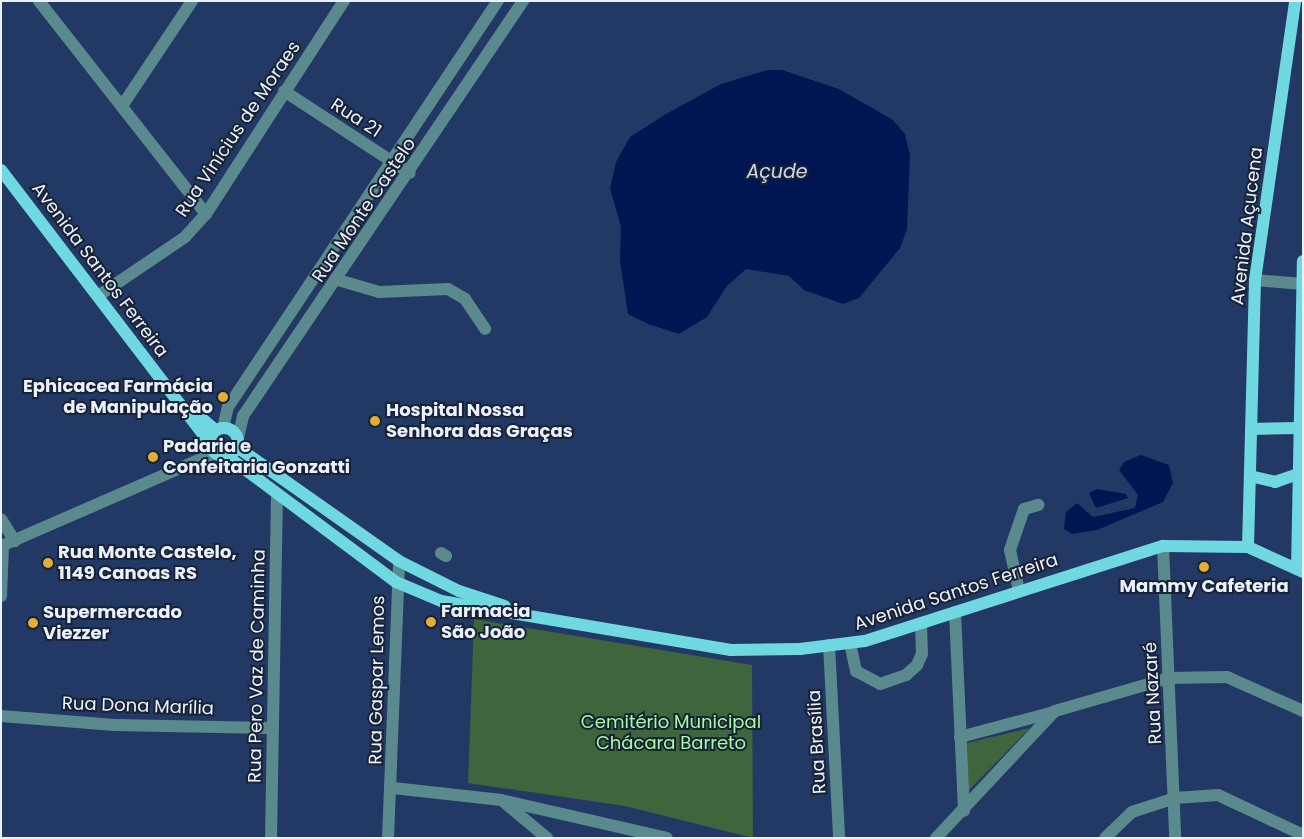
<!DOCTYPE html>
<meta charset="utf-8">
<style>
body{margin:0}
#map{position:relative;width:1304px;height:839px;overflow:hidden;background:#233965;font-family:Poppins,sans-serif}
div>[style]{position:absolute}
[style*='--x']{left:calc(var(--x)*1px);top:calc(var(--y)*1px);width:calc(var(--w)*1px);rotate:calc(var(--a)*1deg)}
.green>*{inset:0;background:#3e653b}
.water>*{inset:0;background:#001653}
.minor>*{height:12px;margin:-6px;padding:0 6px;transform-origin:6px;border-radius:6px;background:#5a8a8e}
.major>*{height:12px;margin:-6px;padding:0 6px;transform-origin:6px;border-radius:6px;background:#6fd8e1}
.major>.ring{margin:-6px;padding:0;box-sizing:content-box;background:none;border:12px solid #6fd8e1;border-radius:50%}
.dots>*{width:14px;height:14px;translate:-50% -50%;box-sizing:border-box;border:2px solid #172235;border-radius:50%}
span{translate:-50% -50%;white-space:nowrap;text-align:center;line-height:1.15;-webkit-text-stroke:4px #172235;paint-order:stroke}
.street-label{font-size:18px;color:#ebf1fc}
.poi-label{font-size:18px;color:#ebf1fc;font-weight:700}
.right{translate:-100% -50%;text-align:right}
.left{translate:0 -50%;text-align:left}
.park-label{font-size:18px;color:#a7faa0}
.water-label{font-size:19px;color:#ced9ec;font-style:italic}
.frame{position:absolute;inset:0;border:2px solid #ebf1fc;pointer-events:none}
</style>
<div id="map">
<div class="green">
<div style="clip-path:polygon(474px 619px,752px 665px,753px 838px,625px 806px,468px 783px)"></div>
<div style="clip-path:polygon(1030px 728px,969px 790px,967px 743px)"></div>
</div>
<div class="water">
<div style="clip-path:polygon(767px 70px,782px 70px,839px 89px,893px 120px,905px 134px,910px 155px,907px 229px,900px 248px,859px 298px,843px 304px,804px 290px,789px 276px,746px 269px,727px 286px,707px 317px,679px 334px,648px 324px,628px 314px,620px 261px,621px 227px,610px 188px,616px 162px,630px 137px,666px 114px,721px 84px)"></div>
<div style="clip-path:polygon(1141px 455px,1169px 465px,1173px 483px,1163px 502px,1097px 530px,1072px 534px,1064px 529px,1066px 512px,1077px 503px,1093px 517px,1135px 508px,1138px 495px,1119px 470px,1124px 462px)"></div>
<div style="clip-path:polygon(1097px 489px,1126px 494px,1128px 498px,1096px 508px,1089px 493px)"></div>
</div>
<div class="minor">
<div style="--x:39;--y:1;--w:271;--a:51.9"></div>
<div style="--x:284;--y:91;--w:150;--a:33.1"></div>
<div style="--x:122;--y:106;--w:126;--a:-56.3"></div>
<div style="--x:338;--y:280;--w:43;--a:16.3"></div>
<div style="--x:379;--y:292;--w:69;--a:-2.5"></div>
<div style="--x:448;--y:289;--w:20;--a:30"></div>
<div style="--x:465;--y:299;--w:36;--a:56"></div>
<div style="--x:1255;--y:280;--w:48;--a:4.8"></div>
<div style="--x:98;--y:296;--w:105;--a:-34.1"></div>
<div style="--x:185;--y:237;--w:31;--a:-48"></div>
<div style="--x:206;--y:214;--w:254;--a:-57.1"></div>
<div style="--x:223;--y:428;--w:22;--a:-77"></div>
<div style="--x:228;--y:407;--w:488;--a:-56.4"></div>
<div style="--x:238;--y:438;--w:23;--a:-77"></div>
<div style="--x:243;--y:416;--w:501;--a:-55.99"></div>
<div style="--x:1;--y:519;--w:26;--a:58"></div>
<div style="--x:1;--y:546;--w:233;--a:-23.5"></div>
<div style="--x:1163;--y:546;--w:292;--a:87.6"></div>
<div style="--x:441;--y:553;--w:6;--a:31"></div>
<div style="--x:1019;--y:591;--w:42;--a:-102.4"></div>
<div style="--x:1010;--y:550;--w:43;--a:-71.1"></div>
<div style="--x:1024;--y:509;--w:15;--a:-16"></div>
<div style="--x:1;--y:596;--w:50;--a:-87.7"></div>
<div style="--x:955;--y:612;--w:199;--a:87.4"></div>
<div style="--x:850;--y:643;--w:29;--a:78"></div>
<div style="--x:856;--y:671;--w:27;--a:28"></div>
<div style="--x:880;--y:684;--w:28;--a:-19"></div>
<div style="--x:906;--y:675;--w:15;--a:-42"></div>
<div style="--x:917;--y:665;--w:12;--a:-66"></div>
<div style="--x:922;--y:654;--w:31;--a:-92"></div>
<div style="--x:829;--y:645;--w:193;--a:87"></div>
<div style="--x:1;--y:716;--w:114;--a:4.5"></div>
<div style="--x:115;--y:725;--w:158;--a:1.1"></div>
<div style="--x:960;--y:737;--w:97;--a:-14.9"></div>
<div style="--x:393;--y:788;--w:109;--a:6.3"></div>
<div style="--x:501;--y:800;--w:170;--a:12.9"></div>
<div style="--x:505;--y:803;--w:55;--a:39.8"></div>
<div style="--x:271;--y:838;--w:344;--a:-89"></div>
<div style="--x:388;--y:838;--w:277;--a:-87.7"></div>
<div style="--x:936;--y:838;--w:174;--a:-46.9"></div>
<div style="--x:1055;--y:711;--w:119;--a:-16.1"></div>
<div style="--x:1169;--y:678;--w:58;--a:-1"></div>
<div style="--x:1227;--y:677;--w:83;--a:24.1"></div>
<div style="--x:1105;--y:838;--w:37;--a:-44"></div>
<div style="--x:1132;--y:812;--w:45;--a:-18"></div>
<div style="--x:1175;--y:798;--w:43;--a:-4"></div>
<div style="--x:1218;--y:795;--w:94;--a:25.2"></div>
</div>
<div class="major">
<div style="--x:1;--y:170;--w:344;--a:52.6"></div>
<div style="--x:191;--y:409;--w:33;--a:41"></div>
<div class="ring" style="left:210px;top:428px;width:16px;height:16px"></div>
<div style="--x:1251;--y:429;--w:48;--a:-1.2"></div>
<div style="--x:237;--y:447;--w:198;--a:35.1"></div>
<div style="--x:399;--y:561;--w:67;--a:26.6"></div>
<div style="--x:459;--y:591;--w:48;--a:18.1"></div>
<div style="--x:227;--y:456;--w:211;--a:36.7"></div>
<div style="--x:396;--y:582;--w:49;--a:22.9"></div>
<div style="--x:441;--y:601;--w:294;--a:9.6"></div>
<div style="--x:731;--y:650;--w:69;--a:-0.8"></div>
<div style="--x:800;--y:649;--w:65;--a:-7"></div>
<div style="--x:865;--y:641;--w:313;--a:-17.7"></div>
<div style="--x:1163;--y:546;--w:85;--a:0.7"></div>
<div style="--x:1248;--y:547;--w:60;--a:24.4"></div>
<div style="--x:1250;--y:476;--w:26;--a:13"></div>
<div style="--x:1275;--y:482;--w:24;--a:-19"></div>
<div style="--x:1248;--y:547;--w:267;--a:-88.5"></div>
<div style="--x:1255;--y:280;--w:282;--a:-81.8"></div>
<div style="--x:1297;--y:569;--w:308;--a:-88.9"></div>
</div>
<div class="dots">
<div style="left:223px;top:397px;background:#e4ad35"></div>
<div style="left:375px;top:421px;background:#e4ad35"></div>
<div style="left:153px;top:457px;background:#e4ad35"></div>
<div style="left:48px;top:563px;background:#e4ad35"></div>
<div style="left:1204px;top:567px;background:#e4ad35"></div>
<div style="left:431px;top:622px;background:#e4ad35"></div>
<div style="left:33px;top:623px;background:#e4ad35"></div>
</div>
<div class="street-label">
<span style="left:356px;top:118px;rotate:33deg">Rua 21</span>
<span style="left:238px;top:129px;rotate:-56deg">Rua Vinícius de Moraes</span>
<span style="left:364px;top:210px;rotate:-56deg">Rua Monte Castelo</span>
<span style="left:1247px;top:226px;rotate:-83deg">Avenida Açucena</span>
<span style="left:100px;top:270px;rotate:53deg">Avenida Santos Ferreira</span>
<span style="left:956px;top:592px;rotate:-18deg">Avenida Santos Ferreira</span>
<span style="left:257px;top:666px;rotate:-89deg">Rua Pero Vaz de Caminha</span>
<span style="left:377px;top:680px;rotate:-89deg">Rua Gaspar Lemos</span>
<span style="left:1153px;top:693px;rotate:-93deg">Rua Nazaré</span>
<span style="left:138px;top:706px;rotate:2deg">Rua Dona Marília</span>
<span style="left:817px;top:742px;rotate:-93deg">Rua Brasília</span>
</div>
<div class="poi-label">
<span class="right" style="left:213px;top:397px">Ephicacea Farmácia<br>de Manipulação</span>
<span class="left" style="left:386px;top:421px">Hospital Nossa<br>Senhora das Graças</span>
<span class="left" style="left:163px;top:457px">Padaria e<br>Confeitaria Gonzatti</span>
<span class="left" style="left:58px;top:563px">Rua Monte Castelo,<br>1149 Canoas RS</span>
<span style="left:1204px;top:586px">Mammy Cafeteria</span>
<span class="left" style="left:441px;top:622px">Farmacia<br>São João</span>
<span class="left" style="left:43px;top:623px">Supermercado<br>Viezzer</span>
</div>
<div class="park-label">
<span style="left:671px;top:733px">Cemitério Municipal<br>Chácara Barreto</span>
</div>
<div class="water-label">
<span style="left:777px;top:172px">Açude</span>
</div>
<div class="frame"></div>
</div>
